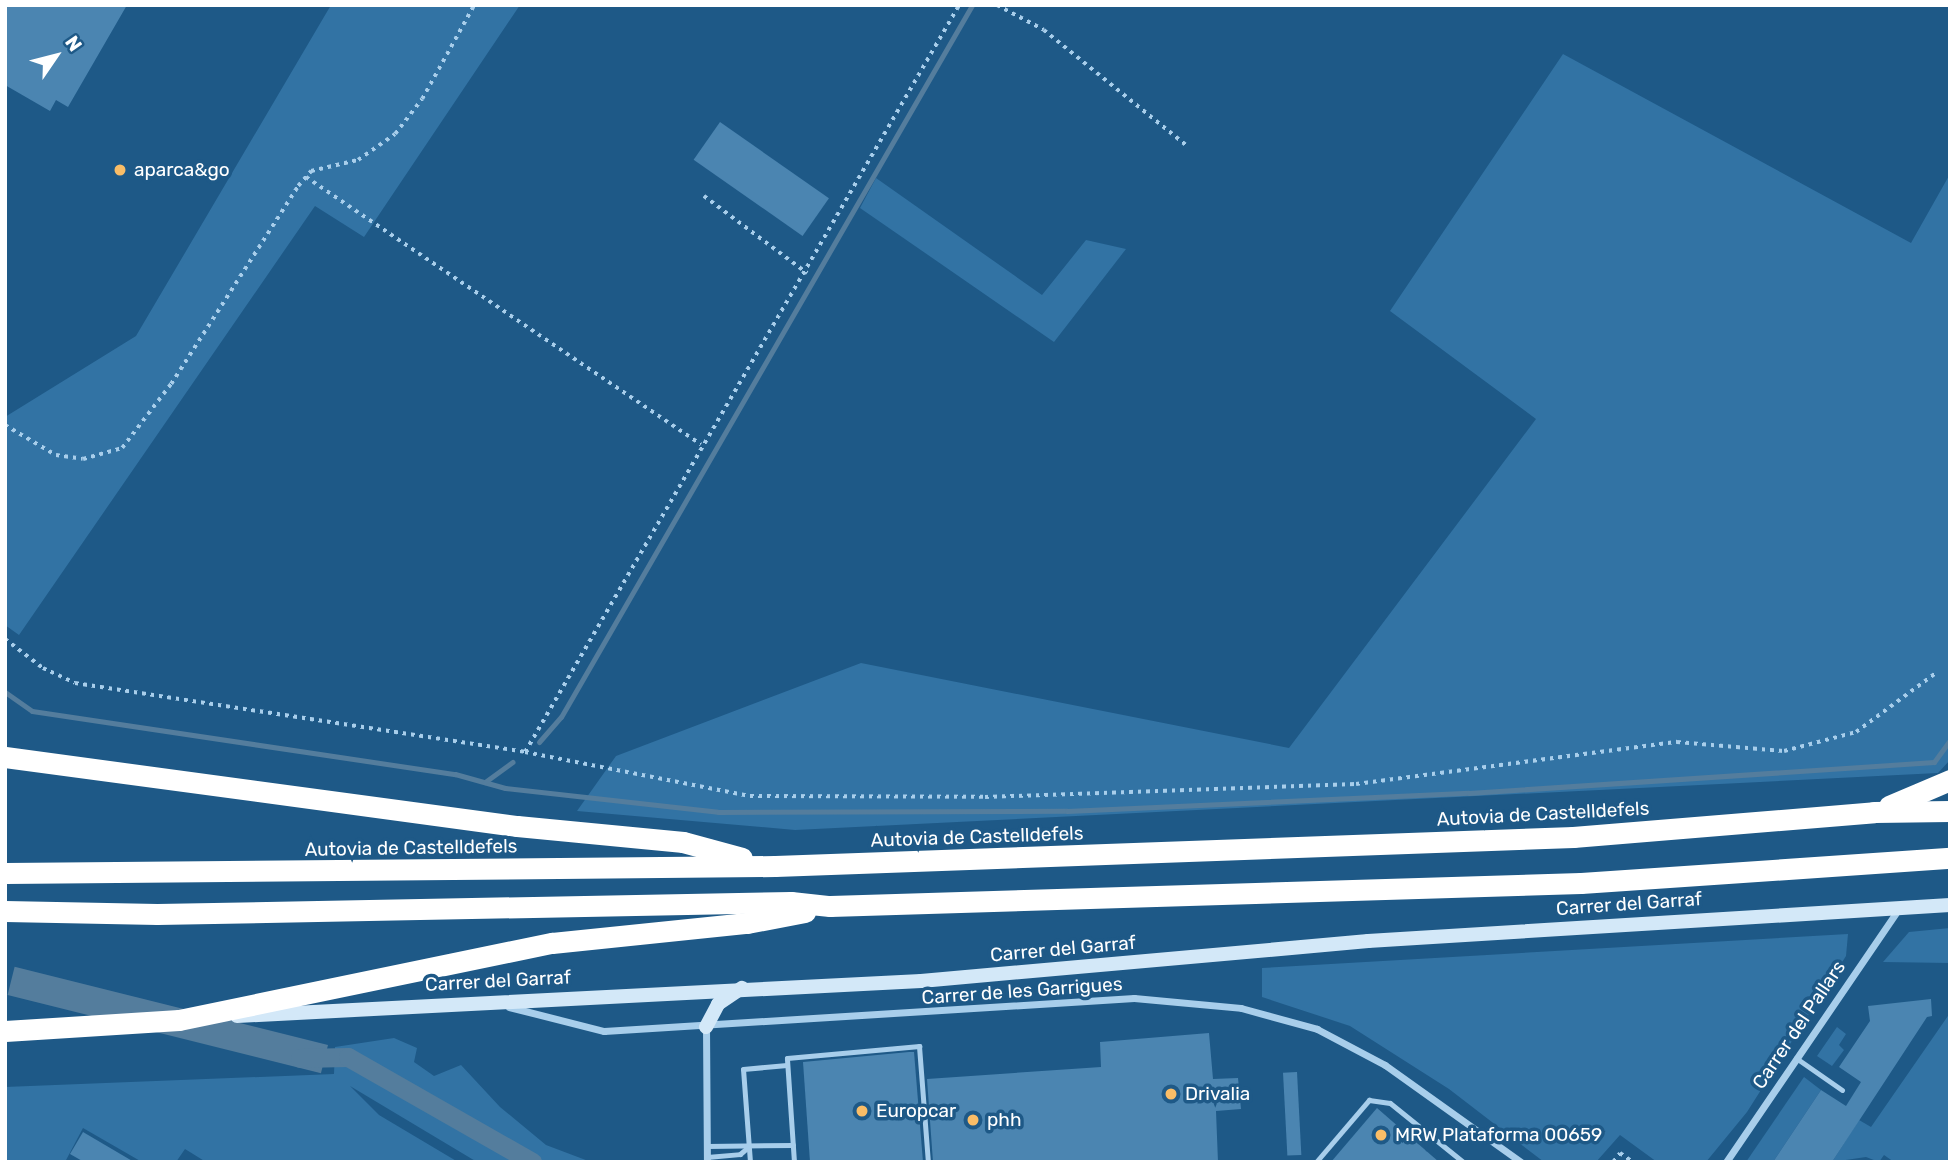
<!DOCTYPE html>
<style>
body{margin:0}
#map{position:relative;width:1955px;height:1167px;overflow:hidden;background:#1e5987;font-family:Rubik,sans-serif}
div>[style]{position:absolute}
[style*='--x']{left:calc(var(--x)*1px);top:calc(var(--y)*1px);width:calc(var(--w)*1px);rotate:calc(var(--a)*1deg)}
.green>*{inset:0;background:#3273a4}
.water>*{inset:0;background:#547d9d;transform-origin:0 0}
.stream>*{height:5px;margin:-2.5px;padding:0 2.5px;transform-origin:2.5px;border-radius:2.5px;background:#547d9d}
.canal>*{height:19px;margin:-9.5px;padding:0 9.5px;transform-origin:9.5px;border-radius:9.5px;background:#547d9d}
.building>*{inset:0;background:#4b85b1;transform-origin:0 0}
.path>*{height:3.5px;margin-top:-1.75px;transform-origin:0;background:repeating-linear-gradient(90deg,#a8ceeb 0 3.5px,transparent 0 8.5px)}
.service>*{height:5px;margin:-2.5px;padding:0 2.5px;transform-origin:2.5px;border-radius:2.5px;background:#a8ceeb}
.minor>*{height:7px;margin:-3.5px;padding:0 3.5px;transform-origin:3.5px;border-radius:3.5px;background:#a8ceeb}
.secondary>*{height:14px;margin:-7px;padding:0 7px;transform-origin:7px;border-radius:7px;background:#d3e8f8}
.motorway>*{height:21px;margin:-10.5px;padding:0 10.5px;transform-origin:10.5px;border-radius:10.5px;background:#fff}
.dots>*{width:19px;height:19px;translate:-50% -50%;box-sizing:border-box;border:4px solid #1e5987;border-radius:50%}
span{translate:-50% -50%;white-space:nowrap;text-align:center;line-height:1.15;-webkit-text-stroke:7px #1e5987;paint-order:stroke}
.poi-label{font-size:19px;color:#fff}
.left{translate:0 -50%;text-align:left}
.street-label{font-size:19px;color:#fff}
.frame{position:absolute;inset:0;border:7px solid #fff;pointer-events:none}
.north{position:absolute;left:21px;top:21px;width:70px;height:70px;-webkit-text-stroke:5px #1e5987;paint-order:stroke;rotate:55deg;font-size:19px;font-weight:700;line-height:28px;text-align:center;color:#fff}
.north::after{content:'';display:block;margin:auto;width:24px;height:32px;background:#fff;clip-path:polygon(50% 0,100% 100%,50% 72%,0 100%)}
</style>
<div id="map">
<div class="green">
<div style="clip-path:polygon(331px 5px,520px 5px,364px 237px,315px 206px,19px 635px,5px 625px,5px 417px,136px 336px)"></div>
<div style="clip-path:polygon(1563px 54px,1911px 243px,1950px 174px,1950px 760px,1938px 773px,795px 830px,577px 811px,616px 756px,861px 663px,1289px 748px,1536px 419px,1390px 311px)"></div>
<div style="clip-path:polygon(876px 178px,1042px 295px,1086px 240px,1126px 249px,1054px 342px,860px 208px)"></div>
<div style="clip-path:polygon(1950px 928px,1950px 963px,1883px 962px,1909px 932px)"></div>
<div style="clip-path:polygon(1848px 934px,1846px 956px,1747px 1112px,1706px 1162px,1657px 1162px,1620px 1135px,1596px 1162px,1544px 1162px,1449px 1089px,1350px 1026px,1262px 997px,1262px 968px)"></div>
<div style="clip-path:polygon(1950px 1013px,1950px 1162px,1894px 1162px,1884px 1155px,1879px 1162px,1866px 1157px,1832px 1162px,1859px 1120px,1871px 1127px)"></div>
<div style="clip-path:polygon(1837px 1027px,1846px 1034px,1839px 1045px,1844px 1050px,1832px 1066px,1817px 1056px)"></div>
<div style="clip-path:polygon(394px 1038px,417px 1048px,414px 1062px,434px 1076px,461px 1065px,500px 1107px,546px 1145px,591px 1162px,477px 1162px,350px 1086px,379px 1115px,458px 1162px,206px 1162px,185px 1149px,176px 1162px,142px 1162px,83px 1128px,65px 1162px,5px 1162px,5px 1087px,334px 1074px,335px 1047px)"></div>
<div style="clip-path:polygon(1804px 1077px,1821px 1090px,1773px 1162px,1746px 1162px)"></div>
</div>
<div class="water">
<div style="left:328px;top:1045px;width:29px;height:323px;rotate:104deg"></div>
</div>
<div class="stream">
<div style="--x:5;--y:692;--w:33;--a:35"></div>
<div style="--x:32;--y:711;--w:428;--a:8.5"></div>
<div style="--x:455;--y:774;--w:52;--a:15.6"></div>
<div style="--x:505;--y:788;--w:214;--a:6.4"></div>
<div style="--x:718;--y:812;--w:349;--a:-0.2"></div>
<div style="--x:1067;--y:811;--w:402;--a:-2.6"></div>
<div style="--x:1469;--y:793;--w:466;--a:-3.8"></div>
<div style="--x:1934;--y:762;--w:27;--a:-54"></div>
<div style="--x:539;--y:742;--w:33;--a:-49"></div>
<div style="--x:561;--y:717;--w:822;--a:-60"></div>
<div style="--x:485;--y:782;--w:34;--a:-36"></div>
</div>
<div class="canal">
<div style="--x:300;--y:1058;--w:48;--a:-1.2"></div>
<div style="--x:348;--y:1057;--w:212;--a:29.7"></div>
</div>
<div class="building">
<div style="clip-path:polygon(5px 5px,127px 5px,68px 107px,56px 100px,50px 111px,5px 85px)"></div>
<div style="left:720px;top:122px;width:133px;height:46px;rotate:35deg"></div>
<div style="clip-path:polygon(1931px 999px,1932px 1016px,1927px 1017px,1832px 1162px,1773px 1162px,1821px 1090px,1846px 1106px,1861px 1082px,1839px 1067px,1870px 1021px,1868px 1006px)"></div>
<div style="clip-path:polygon(1209px 1033px,1213px 1079px,1238px 1078px,1241px 1109px,1216px 1111px,1218px 1162px,933px 1162px,927px 1079px,1101px 1067px,1100px 1042px)"></div>
<div style="clip-path:polygon(909px 1052px,914px 1052px,923px 1162px,810px 1162px,803px 1062px)"></div>
<div style="left:1297px;top:1072px;width:83px;height:14px;rotate:87deg"></div>
<div style="clip-path:polygon(1377px 1108px,1439px 1162px,1331px 1162px)"></div>
<div style="clip-path:polygon(83px 1132px,134px 1162px,84px 1162px,70px 1154px)"></div>
</div>
<div class="path">
<div style="--x:997;--y:5;--w:53;--a:28"></div>
<div style="--x:1044;--y:30;--w:183;--a:39"></div>
<div style="--x:306;--y:177;--w:477;--a:34.1"></div>
<div style="--x:704;--y:196;--w:129;--a:36.8"></div>
<div style="--x:5;--y:425;--w:59;--a:30.5"></div>
<div style="--x:56;--y:455;--w:27;--a:8"></div>
<div style="--x:83;--y:459;--w:41;--a:-15.8"></div>
<div style="--x:122;--y:448;--w:81;--a:-52.6"></div>
<div style="--x:171;--y:384;--w:235;--a:-57.3"></div>
<div style="--x:298;--y:186;--w:20;--a:-49"></div>
<div style="--x:311;--y:171;--w:48;--a:-13.2"></div>
<div style="--x:358;--y:160;--w:45;--a:-35.1"></div>
<div style="--x:395;--y:134;--w:44;--a:-52.4"></div>
<div style="--x:422;--y:99;--w:107;--a:-61"></div>
<div style="--x:5;--y:639;--w:48;--a:37.3"></div>
<div style="--x:43;--y:668;--w:35;--a:25"></div>
<div style="--x:75;--y:683;--w:455;--a:8.7"></div>
<div style="--x:525;--y:752;--w:229;--a:11.1"></div>
<div style="--x:750;--y:796;--w:235;--a:0.2"></div>
<div style="--x:985;--y:797;--w:371;--a:-2"></div>
<div style="--x:1356;--y:784;--w:324;--a:-7.5"></div>
<div style="--x:1677;--y:742;--w:107;--a:4.8"></div>
<div style="--x:1784;--y:751;--w:74;--a:-14.8"></div>
<div style="--x:1856;--y:732;--w:101;--a:-36.5"></div>
<div style="--x:525;--y:752;--w:864;--a:-59.84"></div>
<div style="--x:1613;--y:1162;--w:11;--a:-52"></div>
<div style="--x:1620;--y:1153;--w:16;--a:35"></div>
</div>
<div class="service">
<div style="--x:1796;--y:1058;--w:56;--a:34.8"></div>
<div style="--x:707;--y:1146;--w:86;--a:-0.7"></div>
<div style="--x:707;--y:1157;--w:33;--a:-5"></div>
<div style="--x:740;--y:1154;--w:11;--a:-41"></div>
<div style="--x:750;--y:1162;--w:93;--a:-94.3"></div>
<div style="--x:743;--y:1069;--w:44;--a:-5.2"></div>
<div style="--x:794;--y:1162;--w:104;--a:-93.9"></div>
<div style="--x:787;--y:1058;--w:133;--a:-5.2"></div>
<div style="--x:919;--y:1046;--w:116;--a:85.6"></div>
<div style="--x:1316;--y:1162;--w:82;--a:-49.5"></div>
<div style="--x:1369;--y:1100;--w:21;--a:8"></div>
<div style="--x:1390;--y:1103;--w:94;--a:38.9"></div>
</div>
<div class="minor">
<div style="--x:509;--y:1007;--w:98;--a:14.2"></div>
<div style="--x:604;--y:1031;--w:531;--a:-3.56"></div>
<div style="--x:1134;--y:998;--w:107;--a:5.3"></div>
<div style="--x:1241;--y:1008;--w:79;--a:15.4"></div>
<div style="--x:1317;--y:1029;--w:77;--a:27.9"></div>
<div style="--x:1385;--y:1065;--w:167;--a:35.5"></div>
<div style="--x:706;--y:1027;--w:135;--a:89.6"></div>
<div style="--x:1726;--y:1162;--w:307;--a:-55.7"></div>
</div>
<div class="secondary">
<div style="--x:237;--y:1016;--w:685;--a:-2.93"></div>
<div style="--x:921;--y:981;--w:449;--a:-5.1"></div>
<div style="--x:1368;--y:941;--w:583;--a:-3.54"></div>
<div style="--x:706;--y:1027;--w:26;--a:-62"></div>
<div style="--x:718;--y:1004;--w:29;--a:-34"></div>
</div>
<div class="motorway">
<div style="--x:5;--y:757;--w:517;--a:7.68"></div>
<div style="--x:517;--y:826;--w:167;--a:5.5"></div>
<div style="--x:683;--y:842;--w:61;--a:15.2"></div>
<div style="--x:1889;--y:806;--w:66;--a:-23.1"></div>
<div style="--x:5;--y:873;--w:770;--a:-0.52"></div>
<div style="--x:775;--y:866;--w:799;--a:-2.08"></div>
<div style="--x:1573;--y:837;--w:302;--a:-4.7"></div>
<div style="--x:1874;--y:812;--w:76;--a:-0.8"></div>
<div style="--x:5;--y:911;--w:152;--a:1.1"></div>
<div style="--x:157;--y:914;--w:634;--a:-1.08"></div>
<div style="--x:791;--y:902;--w:39;--a:6"></div>
<div style="--x:830;--y:906;--w:751;--a:-1.75"></div>
<div style="--x:1581;--y:883;--w:370;--a:-3.9"></div>
<div style="--x:5;--y:1031;--w:174;--a:-3.6"></div>
<div style="--x:179;--y:1020;--w:381;--a:-11.7"></div>
<div style="--x:552;--y:943;--w:196;--a:-5.9"></div>
<div style="--x:747;--y:923;--w:59;--a:-10.7"></div>
</div>
<div class="dots">
<div style="left:120px;top:170px;background:#f9bd67"></div>
<div style="left:1171px;top:1094px;background:#f9bd67"></div>
<div style="left:862px;top:1111px;background:#f9bd67"></div>
<div style="left:973px;top:1120px;background:#f9bd67"></div>
<div style="left:1381px;top:1135px;background:#f9bd67"></div>
</div>
<div class="poi-label">
<span class="left" style="left:134px;top:170px">aparca&amp;go</span>
<span class="left" style="left:1185px;top:1094px">Drivalia</span>
<span class="left" style="left:876px;top:1111px">Europcar</span>
<span class="left" style="left:987px;top:1120px">phh</span>
<span class="left" style="left:1395px;top:1135px">MRW Plataforma 00659</span>
</div>
<div class="street-label">
<span style="left:1543px;top:814px;rotate:-3deg">Autovia de Castelldefels</span>
<span style="left:977px;top:837px;rotate:-2deg">Autovia de Castelldefels</span>
<span style="left:411px;top:848px;rotate:-1deg">Autovia de Castelldefels</span>
<span style="left:1629px;top:904px;rotate:-4deg">Carrer del Garraf</span>
<span style="left:1063px;top:949px;rotate:-5deg">Carrer del Garraf</span>
<span style="left:498px;top:981px;rotate:-3deg">Carrer del Garraf</span>
<span style="left:1022px;top:991px;rotate:-4deg">Carrer de les Garrigues</span>
<span style="left:1799px;top:1025px;rotate:-56deg">Carrer del Pallars</span>
</div>
<div class="frame"></div>
<div class="north">N</div>
</div>
